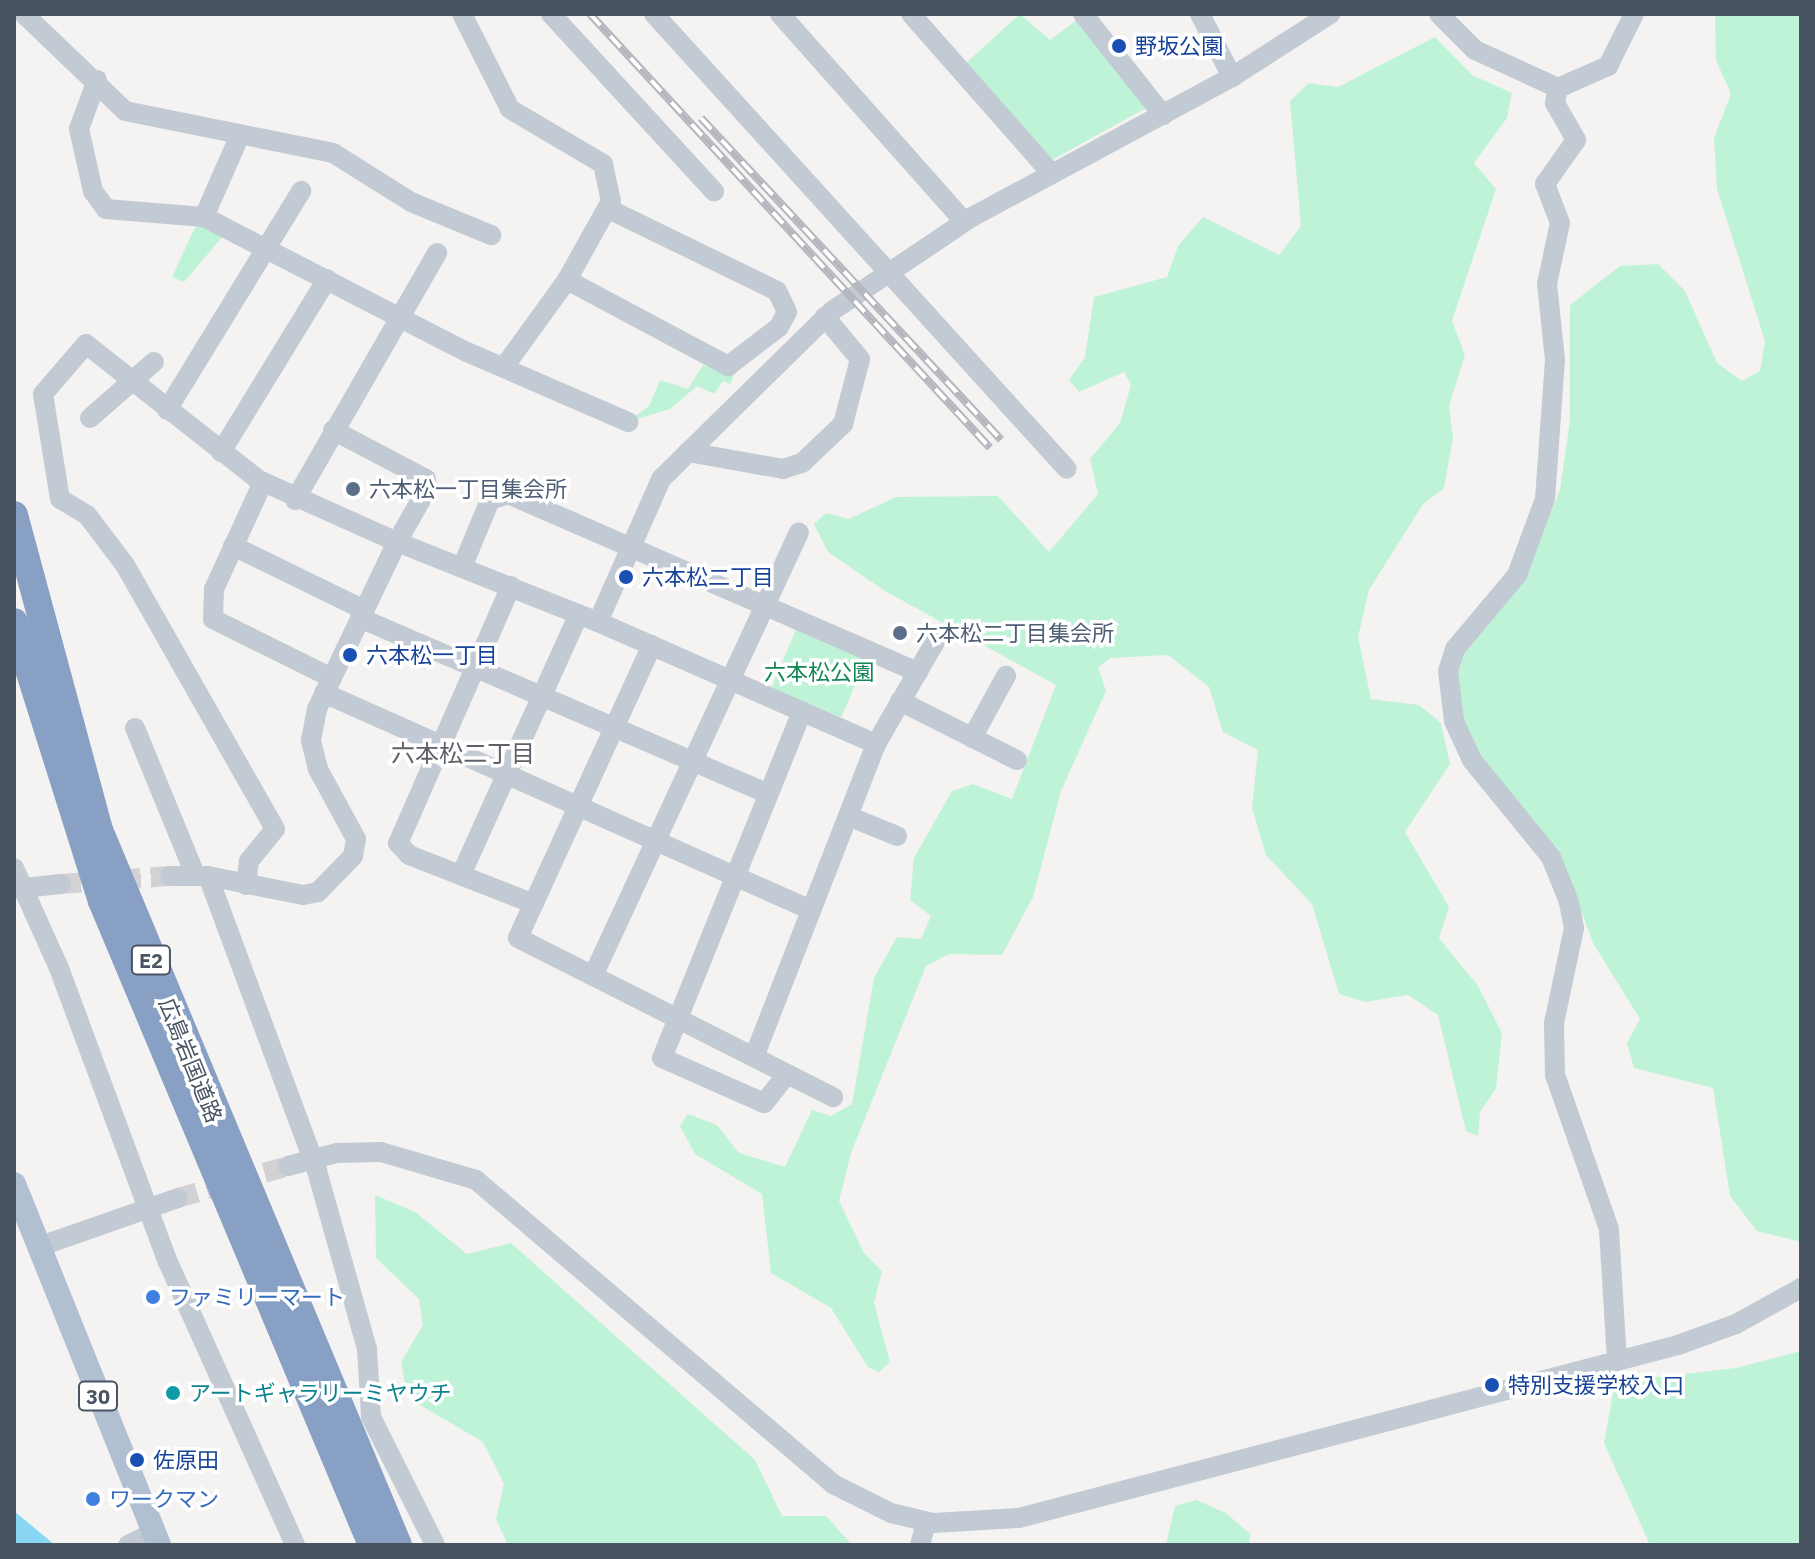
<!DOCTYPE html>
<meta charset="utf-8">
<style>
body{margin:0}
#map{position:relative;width:1815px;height:1559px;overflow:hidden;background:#f5f2f2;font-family:"IBM Plex Sans","Noto Sans JP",sans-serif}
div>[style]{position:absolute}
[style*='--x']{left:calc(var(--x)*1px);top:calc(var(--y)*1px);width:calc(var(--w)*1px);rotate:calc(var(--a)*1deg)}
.green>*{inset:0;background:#bff3d7;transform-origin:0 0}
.water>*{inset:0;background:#89d6f3}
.minor-tunnel>*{height:20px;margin-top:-10px;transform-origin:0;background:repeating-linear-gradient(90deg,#d2d2d5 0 20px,transparent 0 30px)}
.minor>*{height:20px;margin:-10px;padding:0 10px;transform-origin:10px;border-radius:10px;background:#c2cbd4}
.major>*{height:24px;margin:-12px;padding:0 12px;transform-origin:12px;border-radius:12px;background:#b0bfd2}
.highway>*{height:28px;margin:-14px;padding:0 14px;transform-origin:14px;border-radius:14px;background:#87a0c4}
.rail>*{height:8px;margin-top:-4px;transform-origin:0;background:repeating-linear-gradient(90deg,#fff 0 15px,#b4b7bd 0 30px);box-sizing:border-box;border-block:2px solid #b4b7bd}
.dots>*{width:22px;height:22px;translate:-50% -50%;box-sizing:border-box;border:4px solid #fff;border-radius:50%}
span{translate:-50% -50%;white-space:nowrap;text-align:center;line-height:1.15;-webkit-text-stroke:7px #fff;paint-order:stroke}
.shield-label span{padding:2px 6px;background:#fff;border:2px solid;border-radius:6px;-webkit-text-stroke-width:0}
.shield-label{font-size:20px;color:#485462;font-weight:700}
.transit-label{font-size:22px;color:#164399}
.left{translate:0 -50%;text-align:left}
.service-label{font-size:22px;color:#4e5e75}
.park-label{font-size:22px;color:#118553}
.street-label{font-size:22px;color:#485462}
.shop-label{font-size:22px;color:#366cbe}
.culture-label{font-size:22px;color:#0d838f}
.neighbourhood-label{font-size:24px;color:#5e6268}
.frame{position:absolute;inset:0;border:16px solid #485462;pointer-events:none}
</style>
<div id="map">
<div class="green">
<div style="clip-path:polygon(1020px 14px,1050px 40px,1077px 20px,1146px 108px,1052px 160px,966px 63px)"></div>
<div style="clip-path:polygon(1715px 14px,1801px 14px,1801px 1242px,1757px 1231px,1730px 1196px,1713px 1088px,1634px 1068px,1627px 1043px,1640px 1019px,1593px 943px,1558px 849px,1484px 774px,1453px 690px,1464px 652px,1533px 556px,1560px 490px,1570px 420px,1570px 305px,1620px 266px,1658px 264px,1685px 291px,1717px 363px,1742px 381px,1760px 371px,1765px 341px,1717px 189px,1714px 138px,1731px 94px,1716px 60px)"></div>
<div style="clip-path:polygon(1435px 37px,1472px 75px,1512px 93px,1507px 118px,1474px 163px,1496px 189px,1452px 321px,1465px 355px,1449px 406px,1453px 438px,1444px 488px,1423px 504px,1369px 590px,1358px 637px,1371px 699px,1419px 705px,1441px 723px,1450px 764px,1405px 832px,1449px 907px,1439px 938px,1478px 986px,1502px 1033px,1496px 1088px,1480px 1112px,1478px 1136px,1466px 1131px,1438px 1015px,1408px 995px,1365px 1002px,1339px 994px,1312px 904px,1266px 855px,1252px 808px,1258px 750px,1223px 732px,1209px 687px,1168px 655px,1111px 658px,1098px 667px,1106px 691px,1061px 791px,1033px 897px,1002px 955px,949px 954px,926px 966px,851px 1153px,839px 1201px,864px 1253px,882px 1271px,874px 1303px,890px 1362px,879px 1372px,868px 1367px,831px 1308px,771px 1273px,762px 1194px,695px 1154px,680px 1126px,688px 1114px,717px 1125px,739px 1153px,785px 1167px,812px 1110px,831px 1116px,852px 1104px,874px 978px,897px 937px,921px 939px,931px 916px,910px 900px,914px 858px,952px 791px,973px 784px,1012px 799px,1056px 685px,885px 591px,828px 552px,814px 524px,826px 513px,849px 519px,896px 497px,998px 496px,1049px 552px,1098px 494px,1090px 459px,1120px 423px,1131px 385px,1124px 372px,1079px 392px,1069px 380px,1085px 357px,1094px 297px,1167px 277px,1178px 246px,1203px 217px,1279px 255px,1301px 226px,1290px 101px,1309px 83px,1338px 87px)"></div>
<div style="clip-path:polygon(196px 225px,224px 235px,184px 282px,172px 277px)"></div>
<div style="clip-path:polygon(703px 365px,734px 375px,730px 384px,723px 381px,714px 394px,697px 386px,670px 409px,628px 422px,649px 406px,660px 380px,688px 389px)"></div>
<div style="left:797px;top:627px;width:76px;height:66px;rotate:23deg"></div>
<div style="clip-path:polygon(375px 1195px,415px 1212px,467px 1254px,511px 1243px,755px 1460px,782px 1516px,826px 1516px,852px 1545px,508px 1545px,496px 1519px,504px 1484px,483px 1442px,408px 1398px,401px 1362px,423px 1325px,419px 1299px,376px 1258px)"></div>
<div style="clip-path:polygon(1801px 1351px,1801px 1545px,1650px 1545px,1604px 1443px,1613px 1393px,1631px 1380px,1736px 1368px)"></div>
<div style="clip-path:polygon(1196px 1500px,1226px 1513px,1250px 1534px,1249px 1545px,1166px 1545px,1175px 1506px)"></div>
</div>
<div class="water">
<div style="clip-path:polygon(14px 1511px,55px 1545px,14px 1545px)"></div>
</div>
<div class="minor-tunnel">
<div style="--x:61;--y:884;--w:109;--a:-4.2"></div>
<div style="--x:178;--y:1198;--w:115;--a:-16.2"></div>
</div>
<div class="minor">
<div style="--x:24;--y:14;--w:140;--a:43.8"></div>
<div style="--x:125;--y:111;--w:212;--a:11.4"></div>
<div style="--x:333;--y:153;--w:92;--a:32.1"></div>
<div style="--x:411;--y:202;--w:87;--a:22.4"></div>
<div style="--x:462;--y:14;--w:106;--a:63.2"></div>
<div style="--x:510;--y:109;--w:108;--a:30.6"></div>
<div style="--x:603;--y:164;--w:38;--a:78"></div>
<div style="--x:611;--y:201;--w:90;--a:119.1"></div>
<div style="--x:567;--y:280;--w:107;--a:125.9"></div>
<div style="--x:551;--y:14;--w:241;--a:47.4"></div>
<div style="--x:654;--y:14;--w:614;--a:47.77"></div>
<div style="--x:780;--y:14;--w:277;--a:48.4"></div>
<div style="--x:911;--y:14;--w:213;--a:48.6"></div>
<div style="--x:1083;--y:14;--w:129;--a:51.6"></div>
<div style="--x:1200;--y:14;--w:71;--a:63.1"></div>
<div style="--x:1439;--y:14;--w:51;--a:45"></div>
<div style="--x:1475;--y:50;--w:91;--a:24.6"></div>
<div style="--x:97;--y:80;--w:52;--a:110.2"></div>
<div style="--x:79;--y:129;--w:64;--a:77.3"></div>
<div style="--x:93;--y:191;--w:22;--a:54"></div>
<div style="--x:106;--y:209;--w:98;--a:4.7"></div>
<div style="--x:204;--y:217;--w:296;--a:27.2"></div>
<div style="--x:467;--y:352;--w:176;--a:23.5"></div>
<div style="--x:204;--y:217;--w:90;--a:-66.3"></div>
<div style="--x:567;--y:280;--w:183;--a:28.1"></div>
<div style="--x:728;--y:366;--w:64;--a:-37.4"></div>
<div style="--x:779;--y:327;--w:17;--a:-62"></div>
<div style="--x:787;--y:312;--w:23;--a:-115"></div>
<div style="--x:777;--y:291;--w:189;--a:-154"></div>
<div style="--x:167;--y:410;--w:257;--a:-58.5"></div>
<div style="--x:90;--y:418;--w:85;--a:-41.2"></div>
<div style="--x:221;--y:452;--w:203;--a:-58.5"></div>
<div style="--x:688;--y:452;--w:97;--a:10.1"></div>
<div style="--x:783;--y:469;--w:20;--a:-18"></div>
<div style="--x:802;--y:463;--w:57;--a:-43.6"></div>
<div style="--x:843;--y:424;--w:67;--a:-75.3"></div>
<div style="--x:860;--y:359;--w:55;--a:-129.8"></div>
<div style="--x:263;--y:482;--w:118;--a:114.6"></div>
<div style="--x:214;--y:589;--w:30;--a:92"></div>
<div style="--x:213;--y:619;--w:133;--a:26.4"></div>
<div style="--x:295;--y:500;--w:285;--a:-60.1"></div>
<div style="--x:233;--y:546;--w:146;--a:26"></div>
<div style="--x:463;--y:565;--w:70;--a:-67.4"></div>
<div style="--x:490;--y:500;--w:19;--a:-18"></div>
<div style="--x:508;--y:494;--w:447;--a:23.5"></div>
<div style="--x:511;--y:586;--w:281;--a:113.7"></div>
<div style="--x:398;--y:843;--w:16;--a:47"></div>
<div style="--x:409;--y:855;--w:134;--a:21.4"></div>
<div style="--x:360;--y:618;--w:443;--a:23.3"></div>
<div style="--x:598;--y:622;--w:304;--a:23.7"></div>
<div style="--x:652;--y:645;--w:322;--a:114.6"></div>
<div style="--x:518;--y:938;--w:353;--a:26.8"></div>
<div style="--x:324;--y:693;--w:533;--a:24.02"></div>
<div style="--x:900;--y:701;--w:131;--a:26.8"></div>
<div style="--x:135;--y:728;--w:158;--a:67.7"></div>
<div style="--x:972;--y:738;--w:71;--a:-61.3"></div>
<div style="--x:848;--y:816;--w:53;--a:22.2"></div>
<div style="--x:14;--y:868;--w:110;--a:65.8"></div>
<div style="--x:59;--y:968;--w:314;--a:69.7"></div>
<div style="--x:168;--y:1262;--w:310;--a:65.8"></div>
<div style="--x:461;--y:875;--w:286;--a:-65.7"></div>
<div style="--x:170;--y:876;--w:38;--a:0"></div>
<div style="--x:208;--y:876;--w:97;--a:11.3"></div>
<div style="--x:303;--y:895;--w:15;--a:-11"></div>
<div style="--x:318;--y:892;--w:50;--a:-45.8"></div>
<div style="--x:353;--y:856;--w:17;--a:-80"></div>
<div style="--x:356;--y:839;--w:80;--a:-118.5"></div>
<div style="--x:318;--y:769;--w:30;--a:-104"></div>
<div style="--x:311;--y:740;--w:32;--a:-79"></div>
<div style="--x:317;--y:709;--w:185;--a:-64.4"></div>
<div style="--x:397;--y:542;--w:216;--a:21.7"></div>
<div style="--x:598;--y:622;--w:156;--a:-66.2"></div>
<div style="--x:661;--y:479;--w:240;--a:-44.5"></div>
<div style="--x:832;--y:311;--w:169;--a:-33.9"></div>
<div style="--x:972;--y:217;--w:295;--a:-28.3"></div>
<div style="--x:1232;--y:77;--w:117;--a:-32.7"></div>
<div style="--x:208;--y:876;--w:314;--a:69.7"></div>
<div style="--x:317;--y:1171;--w:185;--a:74.3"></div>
<div style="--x:367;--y:1349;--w:68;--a:86.6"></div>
<div style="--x:371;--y:1417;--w:143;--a:63.4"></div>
<div style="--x:246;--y:885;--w:24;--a:-83"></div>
<div style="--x:249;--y:861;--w:41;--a:-50.9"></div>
<div style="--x:275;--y:829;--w:304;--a:-119.6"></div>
<div style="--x:125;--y:565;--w:63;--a:-127.2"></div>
<div style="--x:87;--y:515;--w:31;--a:-149"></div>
<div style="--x:60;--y:499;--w:106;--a:-99.2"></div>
<div style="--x:43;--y:394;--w:66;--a:-49.3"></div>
<div style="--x:86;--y:344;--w:220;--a:38.2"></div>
<div style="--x:259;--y:480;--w:151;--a:24.2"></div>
<div style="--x:397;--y:542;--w:59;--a:-60.4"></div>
<div style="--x:426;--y:491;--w:12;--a:-90"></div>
<div style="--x:426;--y:479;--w:105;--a:-152.2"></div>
<div style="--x:14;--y:889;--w:47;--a:-6.1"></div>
<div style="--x:593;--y:976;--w:489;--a:-65.1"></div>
<div style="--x:754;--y:1057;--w:336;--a:-68.7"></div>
<div style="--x:876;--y:744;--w:128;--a:-60"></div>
<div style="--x:787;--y:1074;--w:37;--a:128"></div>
<div style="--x:764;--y:1103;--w:111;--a:-156.2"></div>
<div style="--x:662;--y:1058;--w:374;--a:-68"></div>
<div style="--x:288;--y:1166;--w:51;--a:-14.9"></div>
<div style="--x:337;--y:1153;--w:44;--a:-1.3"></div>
<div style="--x:381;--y:1152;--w:99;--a:16.4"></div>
<div style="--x:476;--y:1180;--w:469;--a:40.4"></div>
<div style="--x:833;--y:1484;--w:65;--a:26.6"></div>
<div style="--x:891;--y:1513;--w:43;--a:13.4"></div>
<div style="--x:933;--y:1523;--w:86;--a:-3.3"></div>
<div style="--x:1019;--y:1518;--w:681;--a:-14.71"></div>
<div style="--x:1678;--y:1345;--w:62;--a:-19.9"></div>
<div style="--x:1736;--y:1324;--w:74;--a:-29"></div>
<div style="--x:38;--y:1247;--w:148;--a:-19.3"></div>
<div style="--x:1617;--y:1361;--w:132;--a:-93.5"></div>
<div style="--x:1609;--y:1229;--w:163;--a:-109.3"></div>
<div style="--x:1555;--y:1075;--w:52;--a:-91.1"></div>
<div style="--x:1554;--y:1023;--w:97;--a:-78.1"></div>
<div style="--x:1574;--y:928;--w:26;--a:-101"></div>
<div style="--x:1569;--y:902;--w:48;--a:-111.8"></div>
<div style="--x:1551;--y:857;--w:125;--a:-129.2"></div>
<div style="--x:1472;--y:760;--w:43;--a:-114.8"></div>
<div style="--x:1454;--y:721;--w:50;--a:-96.8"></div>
<div style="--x:1448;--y:671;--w:23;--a:-72"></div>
<div style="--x:1455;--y:649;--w:97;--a:-50"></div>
<div style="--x:1517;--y:575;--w:81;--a:-69.8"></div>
<div style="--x:1545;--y:499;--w:139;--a:-85.9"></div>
<div style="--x:1555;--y:360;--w:76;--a:-96"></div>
<div style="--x:1547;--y:284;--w:62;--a:-78"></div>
<div style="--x:1560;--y:223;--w:42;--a:-111"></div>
<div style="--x:1545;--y:184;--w:54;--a:-54.8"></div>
<div style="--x:1576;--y:140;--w:43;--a:-119.6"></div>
<div style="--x:1555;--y:103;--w:15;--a:-79"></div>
<div style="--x:1558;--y:88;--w:55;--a:-23.7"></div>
<div style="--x:1608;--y:66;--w:58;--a:-63.4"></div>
<div style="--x:128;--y:1545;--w:28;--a:-26"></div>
<div style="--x:920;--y:1545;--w:24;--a:-75"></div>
</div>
<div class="major">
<div style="--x:14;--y:1184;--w:389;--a:68.1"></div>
</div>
<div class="highway">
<div style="--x:14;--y:515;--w:326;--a:74.9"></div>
<div style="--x:99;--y:830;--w:775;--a:67.31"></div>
<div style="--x:14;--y:622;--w:293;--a:72.5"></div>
<div style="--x:102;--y:901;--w:698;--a:67.25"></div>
</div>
<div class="rail">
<div style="--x:590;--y:14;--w:590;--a:47.33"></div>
<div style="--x:701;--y:118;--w:440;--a:47"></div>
</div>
<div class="dots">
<div style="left:1119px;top:46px;background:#1a4fb4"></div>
<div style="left:353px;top:489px;background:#5c6f8a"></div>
<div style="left:626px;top:577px;background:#1a4fb4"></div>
<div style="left:900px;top:633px;background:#5c6f8a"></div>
<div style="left:350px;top:655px;background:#1a4fb4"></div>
<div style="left:153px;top:1297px;background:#3f7fe0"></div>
<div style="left:1492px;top:1385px;background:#1a4fb4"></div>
<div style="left:173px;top:1393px;background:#0f9aa8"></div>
<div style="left:137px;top:1460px;background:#1a4fb4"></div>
<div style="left:93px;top:1499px;background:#3f7fe0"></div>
</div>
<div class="shield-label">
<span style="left:151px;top:960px">E2</span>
<span style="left:98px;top:1396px">30</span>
</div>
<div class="transit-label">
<span class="left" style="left:1135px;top:46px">野坂公園</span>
<span class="left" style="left:642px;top:577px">六本松二丁目</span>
<span class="left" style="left:366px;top:655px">六本松一丁目</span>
<span class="left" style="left:1508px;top:1385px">特別支援学校入口</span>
<span class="left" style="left:153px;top:1460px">佐原田</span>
</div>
<div class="service-label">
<span class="left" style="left:369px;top:489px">六本松一丁目集会所</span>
<span class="left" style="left:916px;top:633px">六本松二丁目集会所</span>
</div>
<div class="park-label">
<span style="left:819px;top:672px">六本松公園</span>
</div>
<div class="street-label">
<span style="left:191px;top:1060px;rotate:68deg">広島岩国道路</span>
</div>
<div class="shop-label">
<span class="left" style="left:169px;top:1297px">ファミリーマート</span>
<span class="left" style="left:109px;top:1499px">ワークマン</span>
</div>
<div class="culture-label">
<span class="left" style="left:189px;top:1393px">アートギャラリーミヤウチ</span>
</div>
<div class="neighbourhood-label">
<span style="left:463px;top:754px">六本松二丁目</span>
</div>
<div class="frame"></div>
</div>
